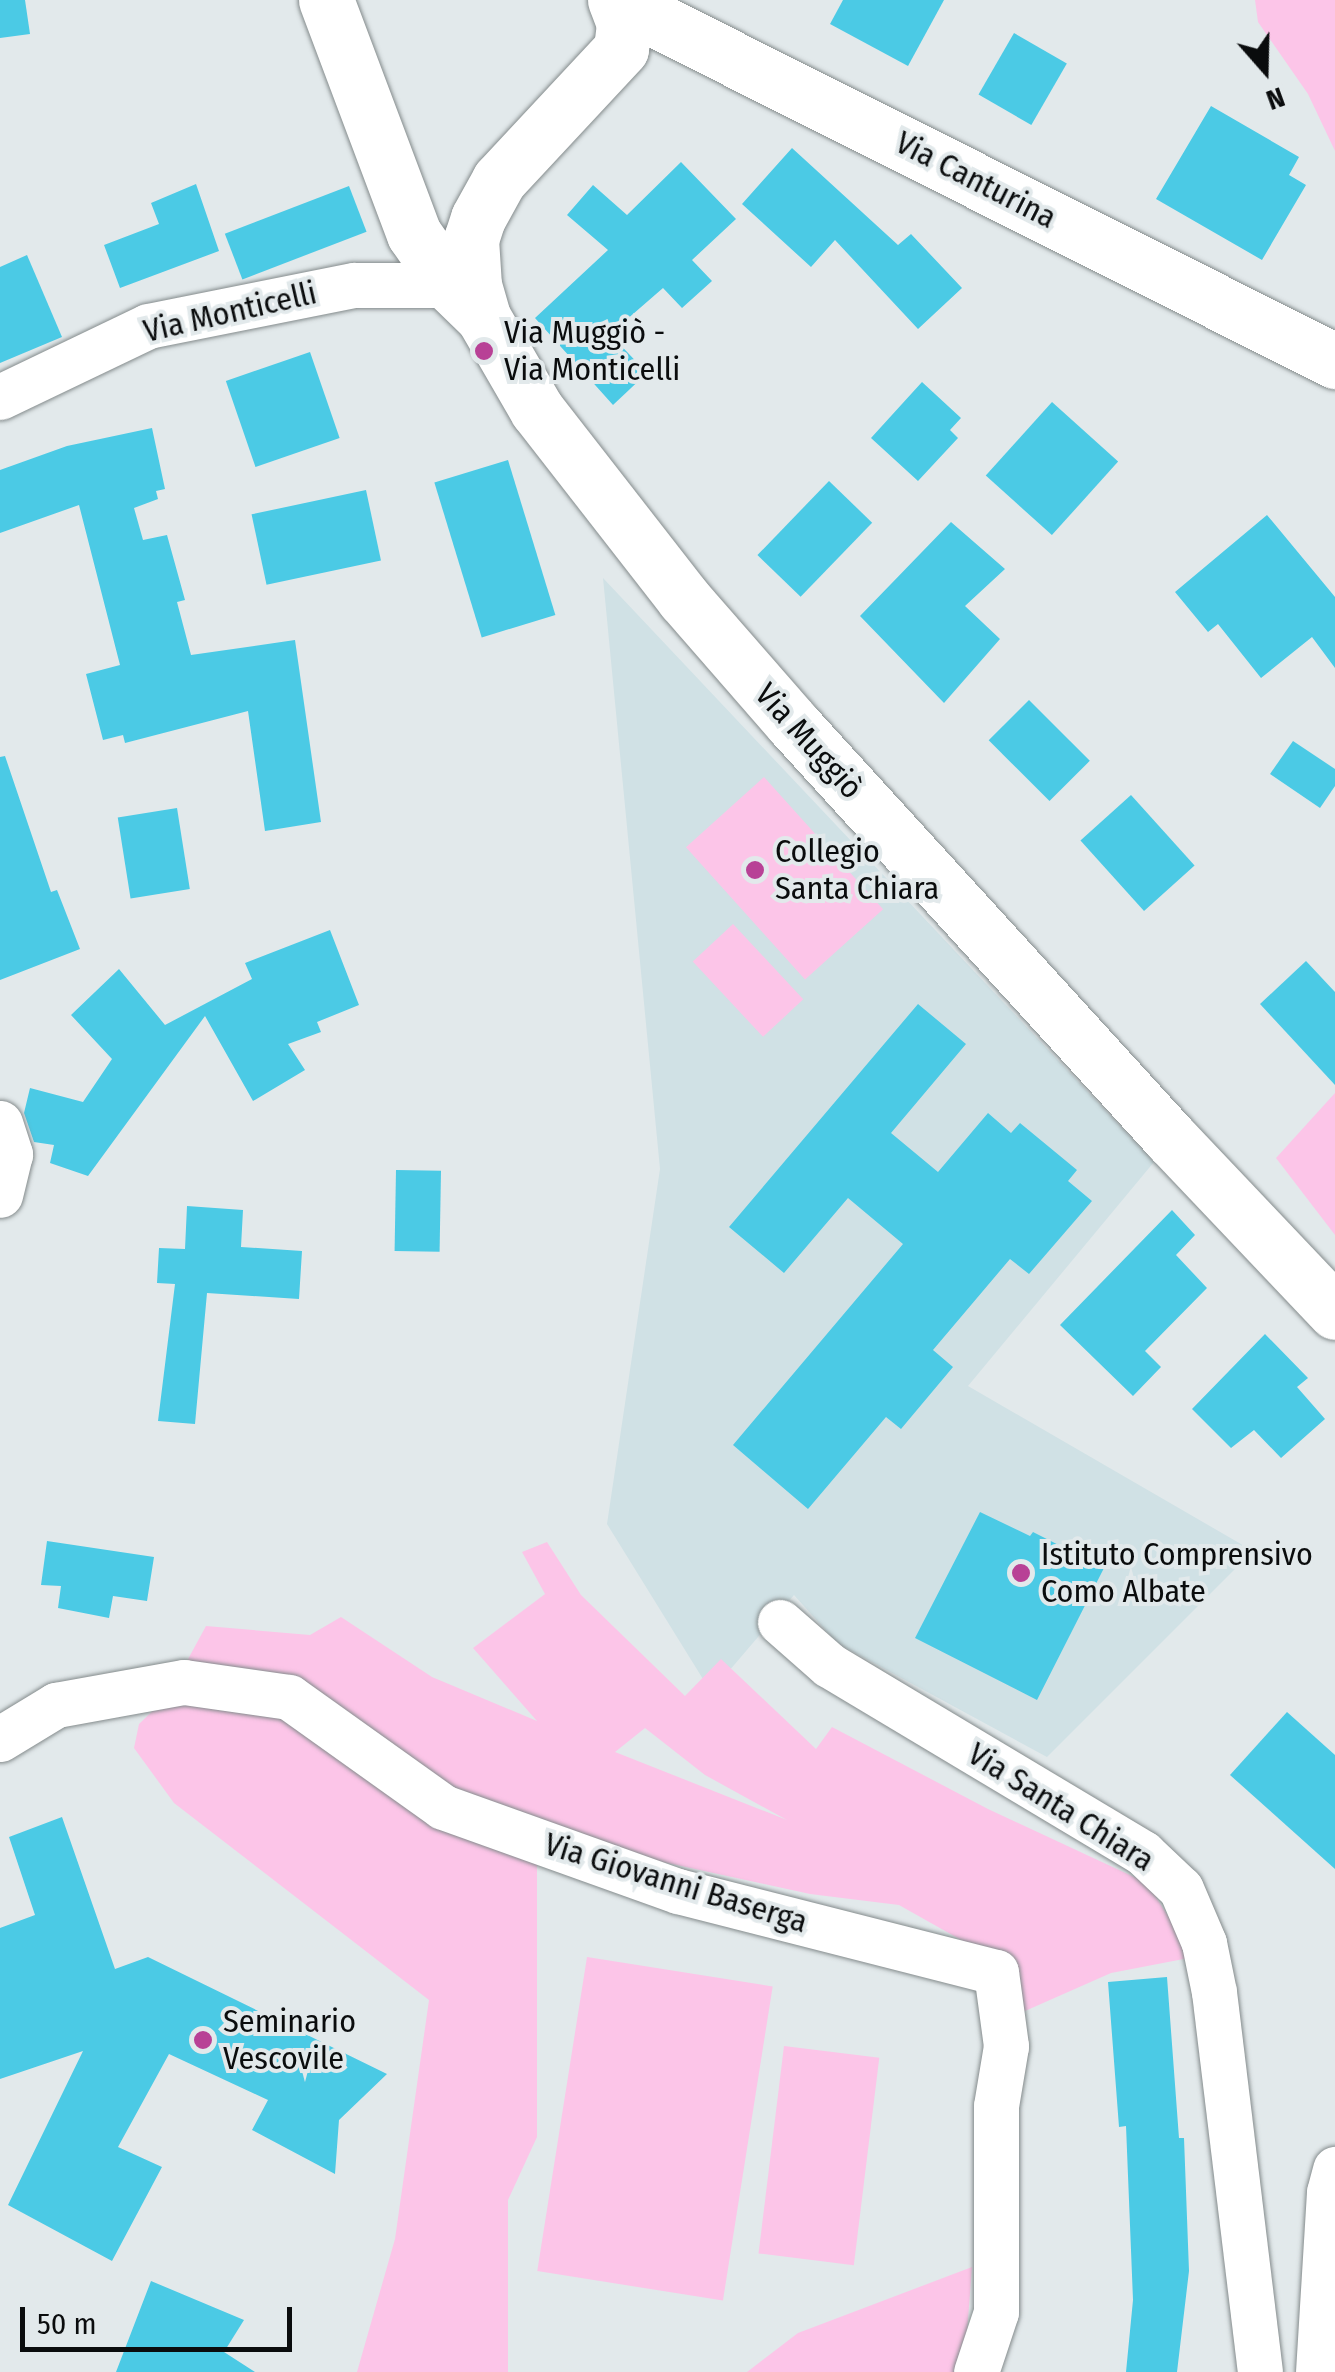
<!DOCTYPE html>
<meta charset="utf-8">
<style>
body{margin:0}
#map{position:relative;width:1335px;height:2372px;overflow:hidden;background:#e2e9eb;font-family:"Fira Sans Condensed",sans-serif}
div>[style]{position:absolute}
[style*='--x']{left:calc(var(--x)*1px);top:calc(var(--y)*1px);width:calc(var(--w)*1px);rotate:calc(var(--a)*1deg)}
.built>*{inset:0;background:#d0e1e5}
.green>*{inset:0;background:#fcc5e8;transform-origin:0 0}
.building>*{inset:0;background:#4bcae5;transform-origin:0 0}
.roads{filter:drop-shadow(0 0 2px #848b8c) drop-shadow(0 0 2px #848b8c)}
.street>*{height:45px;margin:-22.5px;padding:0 22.5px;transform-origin:22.5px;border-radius:22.5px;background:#fff}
.secondary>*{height:55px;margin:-27.5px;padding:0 27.5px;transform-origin:27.5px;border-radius:27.5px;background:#fff}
.dots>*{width:28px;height:28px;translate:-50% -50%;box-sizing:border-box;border:5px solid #e2e9eb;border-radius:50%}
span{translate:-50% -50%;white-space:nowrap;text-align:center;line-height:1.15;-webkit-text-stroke:8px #e2e9eb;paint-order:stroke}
.street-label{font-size:32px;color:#0a0c0d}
.poi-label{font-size:32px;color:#0a0c0d}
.left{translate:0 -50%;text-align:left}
.north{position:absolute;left:1215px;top:20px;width:100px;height:100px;-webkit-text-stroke:8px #e2e9eb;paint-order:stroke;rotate:160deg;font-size:28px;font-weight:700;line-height:40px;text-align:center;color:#0a0c0d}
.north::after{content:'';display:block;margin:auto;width:35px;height:45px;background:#0a0c0d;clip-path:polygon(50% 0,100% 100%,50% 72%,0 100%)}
.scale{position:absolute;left:20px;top:2307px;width:272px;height:45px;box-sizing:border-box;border:5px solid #0a0c0d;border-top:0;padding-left:12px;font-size:30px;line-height:35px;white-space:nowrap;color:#0a0c0d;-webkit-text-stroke:8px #e2e9eb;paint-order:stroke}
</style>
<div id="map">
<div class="built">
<div style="clip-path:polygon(603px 578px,1154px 1162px,968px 1386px,1253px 1551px,1047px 1757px,837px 1643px,794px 1595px,711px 1692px,607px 1524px,660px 1169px)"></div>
</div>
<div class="green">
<div style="clip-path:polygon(1255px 0,1335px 0,1335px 151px,1308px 94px,1258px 22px)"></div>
<div style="left:764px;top:777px;width:178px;height:105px;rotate:48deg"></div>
<div style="left:733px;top:924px;width:103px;height:55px;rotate:47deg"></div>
<div style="clip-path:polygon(1335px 1093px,1335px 1235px,1276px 1158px)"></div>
<div style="clip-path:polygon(evenodd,547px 1542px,581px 1595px,685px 1696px,721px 1659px,816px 1749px,832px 1727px,988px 1809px,1147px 1883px,1194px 1957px,1111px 1973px,1016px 2015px,986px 1954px,899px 1905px,810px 1894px,649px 1859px,601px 1880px,537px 1865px,537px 2137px,508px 2200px,508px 2372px,357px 2372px,395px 2239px,429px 2000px,174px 1803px,134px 1748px,139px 1724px,168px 1696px,206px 1626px,310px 1635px,341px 1617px,432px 1677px,537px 1721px,473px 1648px,545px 1594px,522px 1552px,547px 1542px,645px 1728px,705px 1775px,787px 1820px,615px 1752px,645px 1728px)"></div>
<div style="left:587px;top:1957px;width:188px;height:318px;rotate:9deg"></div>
<div style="left:784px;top:2046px;width:96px;height:209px;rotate:7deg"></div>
<div style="clip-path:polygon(972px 2267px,964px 2372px,747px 2372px,798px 2333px)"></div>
</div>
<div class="building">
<div style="clip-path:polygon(0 0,25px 0,30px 34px,0 38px)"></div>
<div style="clip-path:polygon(843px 0,944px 0,908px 66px,830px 24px)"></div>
<div style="left:1014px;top:33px;width:61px;height:71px;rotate:30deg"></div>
<div style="clip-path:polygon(1211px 106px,1299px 157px,1289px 175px,1306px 185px,1262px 260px,1156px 199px)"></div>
<div style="clip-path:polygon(792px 148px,898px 245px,911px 234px,962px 288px,918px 329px,835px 240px,811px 267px,742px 204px)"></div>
<div style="clip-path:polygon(681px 162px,736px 219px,692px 260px,712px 281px,682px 308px,663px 288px,610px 334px,647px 373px,613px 405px,535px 318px,608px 250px,567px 215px,593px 185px,627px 215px)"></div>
<div style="clip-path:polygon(196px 184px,219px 251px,120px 288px,104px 245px,159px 224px,151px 203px)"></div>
<div style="left:349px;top:186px;width:49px;height:133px;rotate:69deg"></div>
<div style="clip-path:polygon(27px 255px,62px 337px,0 363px,0 267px)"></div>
<div style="left:310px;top:352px;width:91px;height:89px;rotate:71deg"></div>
<div style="clip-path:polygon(922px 382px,961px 418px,950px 430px,958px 438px,918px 481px,871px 438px)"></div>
<div style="left:1052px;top:402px;width:89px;height:99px;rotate:42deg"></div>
<div style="clip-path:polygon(152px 428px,165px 489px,156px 491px,158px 499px,134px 508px,143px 540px,167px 535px,185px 600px,177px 602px,191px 655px,295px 640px,321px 822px,265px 831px,248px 711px,125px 743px,123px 735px,103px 740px,86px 674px,120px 665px,79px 505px,0 533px,0 470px,67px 446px)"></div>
<div style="left:508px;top:460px;width:162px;height:77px;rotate:73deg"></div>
<div style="left:829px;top:481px;width:60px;height:103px;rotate:44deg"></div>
<div style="left:366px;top:490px;width:72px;height:117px;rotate:78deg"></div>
<div style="clip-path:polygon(1267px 515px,1335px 597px,1335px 668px,1312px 637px,1261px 678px,1218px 624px,1208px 632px,1175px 592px)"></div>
<div style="clip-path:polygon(951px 522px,1005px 569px,965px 606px,1000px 639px,944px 703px,860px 616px)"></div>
<div style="left:1029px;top:700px;width:86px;height:57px;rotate:45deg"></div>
<div style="clip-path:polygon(1293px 741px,1335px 769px,1335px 786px,1320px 808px,1270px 774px)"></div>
<div style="clip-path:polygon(5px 756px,51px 892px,57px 890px,80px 949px,0 980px,0 757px)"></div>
<div style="left:1131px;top:795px;width:95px;height:68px;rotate:48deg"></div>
<div style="left:177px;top:808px;width:82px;height:60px;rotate:81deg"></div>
<div style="clip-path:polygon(330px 930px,359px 1005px,317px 1022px,321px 1032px,288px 1044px,305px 1070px,253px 1101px,205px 1016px,88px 1176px,50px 1163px,54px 1145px,34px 1142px,24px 1113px,30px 1088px,83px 1102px,112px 1059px,71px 1015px,119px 969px,165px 1025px,252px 979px,245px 963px)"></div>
<div style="clip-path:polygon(1306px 961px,1335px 992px,1335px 1085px,1260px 1004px)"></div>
<div style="clip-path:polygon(918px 1004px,966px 1044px,891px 1133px,938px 1172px,988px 1113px,1011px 1133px,1020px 1123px,1077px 1170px,1068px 1181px,1092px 1201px,1029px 1274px,1010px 1259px,933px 1350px,953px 1367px,901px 1429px,886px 1417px,808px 1509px,733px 1445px,903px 1244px,848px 1198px,784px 1273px,729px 1227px)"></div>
<div style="left:396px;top:1170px;width:45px;height:81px;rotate:1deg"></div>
<div style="clip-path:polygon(187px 1206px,243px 1210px,241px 1247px,302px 1251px,299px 1299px,207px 1293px,195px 1424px,158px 1421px,175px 1284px,157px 1283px,159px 1248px,185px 1249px)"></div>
<div style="clip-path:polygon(1172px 1210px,1195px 1235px,1176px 1255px,1207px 1288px,1145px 1351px,1161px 1367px,1133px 1396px,1060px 1325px)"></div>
<div style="clip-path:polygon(1265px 1334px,1308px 1378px,1297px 1387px,1325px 1419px,1281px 1458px,1254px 1430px,1231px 1448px,1192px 1409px)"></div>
<div style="clip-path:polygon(980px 1512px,1030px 1536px,1033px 1532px,1104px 1568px,1037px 1700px,915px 1638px)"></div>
<div style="clip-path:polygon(47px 1541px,154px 1557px,147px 1601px,113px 1596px,109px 1618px,58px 1608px,61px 1586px,41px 1585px)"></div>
<div style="clip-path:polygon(1287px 1712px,1335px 1755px,1335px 1869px,1230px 1775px)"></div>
<div style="clip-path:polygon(62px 1817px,115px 1969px,148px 1957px,387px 2074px,339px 2120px,335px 2174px,252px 2130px,268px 2100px,169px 2054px,118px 2147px,162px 2167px,112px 2261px,8px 2205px,83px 2051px,0 2079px,0 1928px,35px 1915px,9px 1837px)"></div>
<div style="clip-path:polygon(1167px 1977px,1179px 2138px,1184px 2138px,1189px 2271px,1177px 2372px,1126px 2372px,1133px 2300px,1126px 2126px,1119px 2127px,1108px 1982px)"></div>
<div style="clip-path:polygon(151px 2281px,244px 2320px,224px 2352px,255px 2372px,116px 2372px)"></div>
</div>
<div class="roads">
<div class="street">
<div style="--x:0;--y:397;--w:164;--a:-25.6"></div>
<div style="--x:148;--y:326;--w:210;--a:-11.3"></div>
<div style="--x:354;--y:285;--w:120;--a:0"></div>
<div style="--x:0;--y:1123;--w:33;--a:72"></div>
<div style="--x:10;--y:1154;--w:42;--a:103.7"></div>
<div style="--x:780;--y:1622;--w:65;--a:41.3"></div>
<div style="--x:829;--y:1665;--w:366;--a:30.9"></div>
<div style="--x:1143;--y:1853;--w:52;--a:43.5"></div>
<div style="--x:1181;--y:1889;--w:59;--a:66.9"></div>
<div style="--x:1204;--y:1943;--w:50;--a:78.5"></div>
<div style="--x:1214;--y:1992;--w:383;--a:83.1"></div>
<div style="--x:0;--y:1739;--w:66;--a:-31.3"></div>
<div style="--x:56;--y:1705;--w:130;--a:-10.2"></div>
<div style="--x:184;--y:1682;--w:106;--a:8.1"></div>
<div style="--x:289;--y:1697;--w:189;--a:35.5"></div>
<div style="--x:443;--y:1807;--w:250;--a:19.7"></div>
<div style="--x:678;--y:1891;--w:328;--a:14.3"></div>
<div style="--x:996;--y:1972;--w:75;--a:82.3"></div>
<div style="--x:1006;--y:2046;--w:61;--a:99.5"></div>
<div style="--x:996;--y:2106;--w:206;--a:90"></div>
<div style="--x:996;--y:2312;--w:63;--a:108.4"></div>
<div style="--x:1318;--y:2372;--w:180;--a:-86.5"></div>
<div style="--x:1329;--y:2192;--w:24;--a:-75"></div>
</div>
<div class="secondary">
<div style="--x:326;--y:0;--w:250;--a:69.4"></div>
<div style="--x:414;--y:234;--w:61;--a:55"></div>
<div style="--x:449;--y:284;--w:47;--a:44.1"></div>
<div style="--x:615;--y:0;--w:26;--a:69"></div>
<div style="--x:624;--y:24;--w:25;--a:97"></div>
<div style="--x:621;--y:49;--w:179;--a:133"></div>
<div style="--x:499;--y:180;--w:43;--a:118.9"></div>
<div style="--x:478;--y:218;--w:22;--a:108"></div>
<div style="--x:471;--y:239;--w:46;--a:86.3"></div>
<div style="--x:474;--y:285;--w:33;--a:74"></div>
<div style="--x:483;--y:317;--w:108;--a:59.9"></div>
<div style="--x:537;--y:410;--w:239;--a:52.1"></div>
<div style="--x:684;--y:599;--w:164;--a:48.9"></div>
<div style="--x:792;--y:723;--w:564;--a:47.66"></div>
<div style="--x:1172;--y:1140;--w:237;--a:46.5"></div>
<div style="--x:616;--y:0;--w:805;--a:26.66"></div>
</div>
</div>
<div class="dots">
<div style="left:484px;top:351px;background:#b84196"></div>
<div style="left:755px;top:870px;background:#b84196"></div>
<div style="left:1021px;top:1573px;background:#b84196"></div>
<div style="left:203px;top:2040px;background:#b84196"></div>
</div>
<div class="street-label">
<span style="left:976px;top:180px;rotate:27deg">Via Canturina</span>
<span style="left:230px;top:312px;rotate:-13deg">Via Monticelli</span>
<span style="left:809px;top:741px;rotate:48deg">Via Muggiò</span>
<span style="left:1061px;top:1807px;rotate:32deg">Via Santa Chiara</span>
<span style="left:676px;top:1883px;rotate:17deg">Via Giovanni Baserga</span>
</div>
<div class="poi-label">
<span class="left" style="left:504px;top:351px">Via Muggiò -<br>Via Monticelli</span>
<span class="left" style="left:775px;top:870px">Collegio<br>Santa Chiara</span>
<span class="left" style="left:1041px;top:1573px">Istituto Comprensivo<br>Como Albate</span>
<span class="left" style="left:223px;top:2040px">Seminario<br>Vescovile</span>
</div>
<div class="north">N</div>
<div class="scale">50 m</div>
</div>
